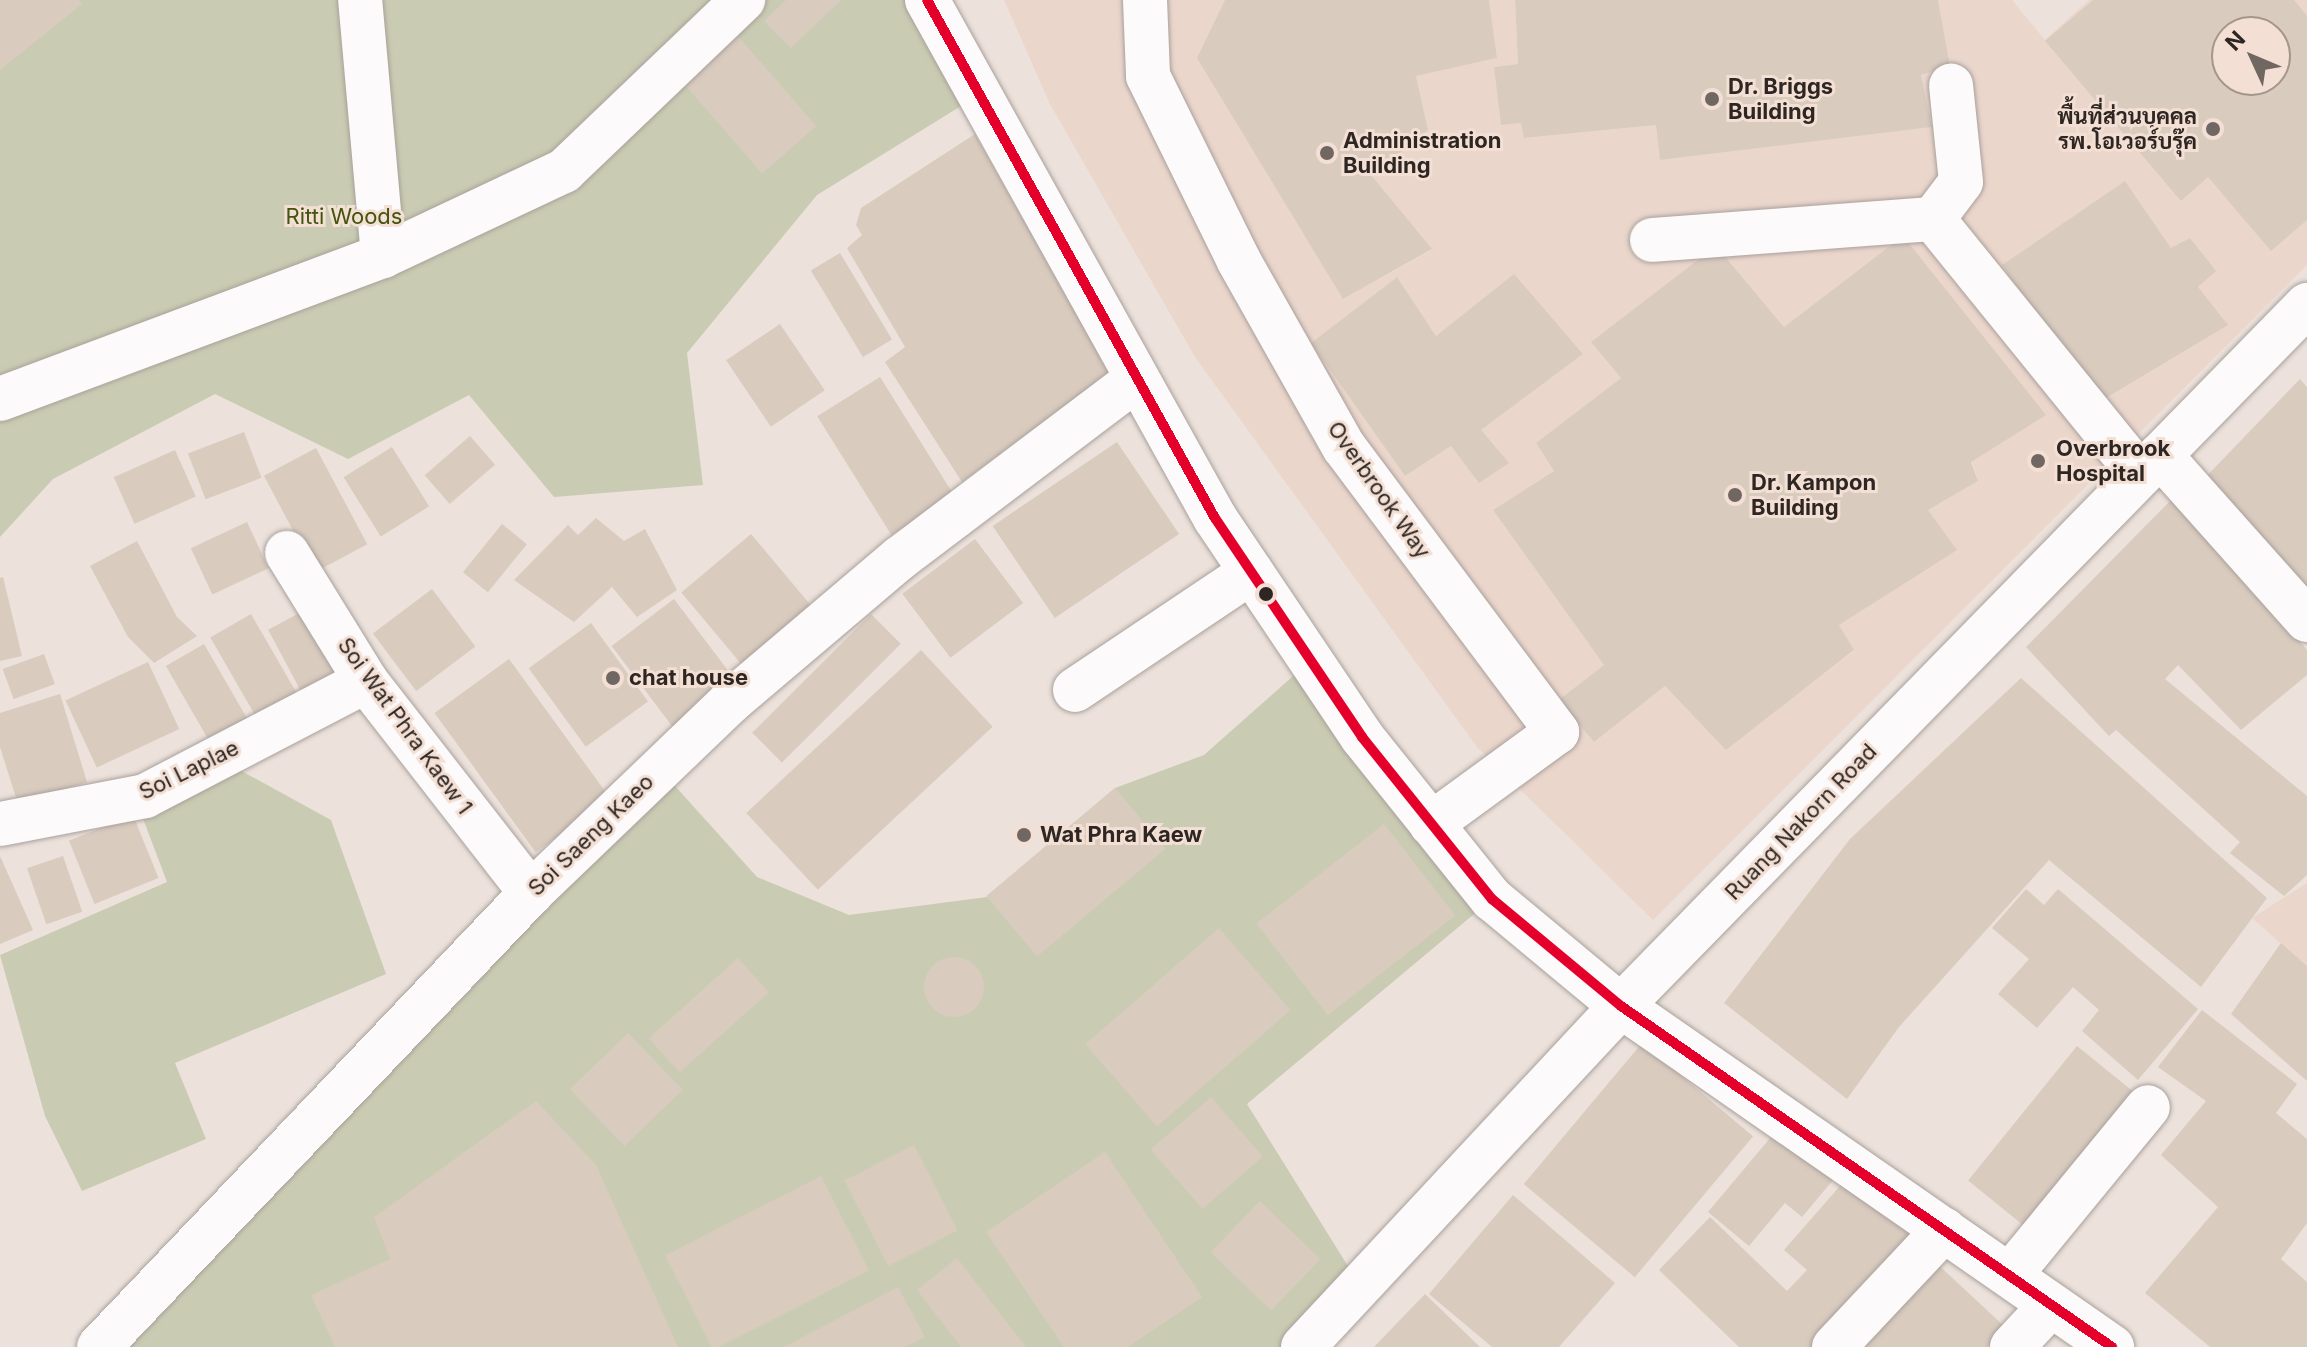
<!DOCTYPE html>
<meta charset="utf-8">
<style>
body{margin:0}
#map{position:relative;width:2307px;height:1347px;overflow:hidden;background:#ece1db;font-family:Inter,Sarabun,sans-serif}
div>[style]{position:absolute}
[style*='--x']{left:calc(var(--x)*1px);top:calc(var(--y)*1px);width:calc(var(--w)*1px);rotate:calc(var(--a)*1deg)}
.built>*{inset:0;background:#ebd6cc}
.green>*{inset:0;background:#c9ccb2}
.building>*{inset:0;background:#d9cbbe;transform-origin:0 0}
.round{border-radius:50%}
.roads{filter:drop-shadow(0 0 2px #a9a19c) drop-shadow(0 0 2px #a9a19c)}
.minor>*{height:44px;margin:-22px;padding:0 22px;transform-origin:22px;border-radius:22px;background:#fcfafa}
.bus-1>*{height:10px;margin:-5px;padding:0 5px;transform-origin:5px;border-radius:5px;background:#e4002b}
.dots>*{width:22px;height:22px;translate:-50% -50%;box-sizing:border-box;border:4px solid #f3dfd4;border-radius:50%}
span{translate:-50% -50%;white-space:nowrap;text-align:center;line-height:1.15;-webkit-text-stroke:6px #f3dfd4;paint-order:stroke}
.poi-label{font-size:22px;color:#2d2622;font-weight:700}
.left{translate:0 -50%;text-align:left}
.right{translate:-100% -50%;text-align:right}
.park-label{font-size:22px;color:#44530d}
.street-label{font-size:22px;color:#2d2622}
.north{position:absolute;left:2211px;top:16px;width:80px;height:80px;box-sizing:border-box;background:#f3dfd4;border:2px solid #a4958d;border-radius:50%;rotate:314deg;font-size:22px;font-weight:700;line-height:32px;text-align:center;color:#2d2622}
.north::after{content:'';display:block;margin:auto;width:28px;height:36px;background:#706763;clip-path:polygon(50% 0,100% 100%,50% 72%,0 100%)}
</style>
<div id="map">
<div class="built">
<div style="clip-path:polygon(evenodd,1004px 0,1225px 0,1343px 299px,1432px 250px,1372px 176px,1428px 130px,1416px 76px,1497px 58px,1489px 0,1515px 0,1518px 64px,1494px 67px,1502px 125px,1521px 123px,1525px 138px,1656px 125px,1661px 160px,1932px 127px,1921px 75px,1950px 66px,1938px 0,2012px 0,2045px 40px,2089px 0,2307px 0,2307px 265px,1653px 920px,1477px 747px,1195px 357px,1050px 104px,1004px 0,2227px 32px,2275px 32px,2275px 80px,2227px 80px,2227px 32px,1004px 0,2125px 181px,2171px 248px,2215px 271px,2198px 287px,2002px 265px,2125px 181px,1004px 0,1903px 236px,1978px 481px,1928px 510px,1956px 549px,1839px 625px,1854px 651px,1726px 749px,1665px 686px,1594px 742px,1560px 701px,1604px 665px,1493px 510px,1554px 471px,1536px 443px,1621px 378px,1592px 342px,1716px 246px,1784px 327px,1903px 236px,1004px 0,1514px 275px,1583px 354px,1481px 430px,1479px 482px,1451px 446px,1405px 476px,1311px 343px,1397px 277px,1436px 336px,1514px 275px)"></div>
<div style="clip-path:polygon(2307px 883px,2307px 967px,2252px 918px)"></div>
</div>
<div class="green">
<div style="clip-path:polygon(0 0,916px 0,961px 106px,817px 195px,687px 353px,703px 485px,554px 497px,469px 395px,348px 459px,215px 394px,53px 479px,0 537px)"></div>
<div style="clip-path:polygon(1310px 661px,1492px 899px,1247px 1104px,1361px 1287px,1303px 1347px,110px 1347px,667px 777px,757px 877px,849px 915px,987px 897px,1115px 788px,1204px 755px)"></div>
<div style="clip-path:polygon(236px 768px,331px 820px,386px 974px,175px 1063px,206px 1139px,82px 1191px,45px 1116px,0 955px,167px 882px,142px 816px)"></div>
</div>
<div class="building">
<div style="clip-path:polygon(0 0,79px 0,82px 4px,0 70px)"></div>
<div style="clip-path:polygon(786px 0,841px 0,791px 48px,764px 21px)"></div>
<div style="clip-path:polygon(1225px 0,1489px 0,1497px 58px,1416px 76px,1428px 130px,1372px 176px,1432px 249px,1343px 299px,1197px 58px)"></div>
<div style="clip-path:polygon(1515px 0,1938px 0,1950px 66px,1921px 75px,1932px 127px,1660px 160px,1656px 125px,1524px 138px,1521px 123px,1501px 125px,1494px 67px,1518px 64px)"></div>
<div style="clip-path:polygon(evenodd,2093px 0,2294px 0,2307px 16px,2307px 220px,2271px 251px,2208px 177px,2181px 201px,2045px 41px,2093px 0,2227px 32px,2275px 32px,2275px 80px,2227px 80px,2227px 32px)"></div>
<div style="left:737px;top:35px;width:121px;height:72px;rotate:49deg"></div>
<div style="clip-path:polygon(975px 134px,1110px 373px,962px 482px,885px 362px,905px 347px,847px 248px,862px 235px,856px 225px,861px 208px)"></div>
<div style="clip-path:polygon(2125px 181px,2171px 248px,2190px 238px,2216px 271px,2198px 287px,2228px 325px,2099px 402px,2002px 265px)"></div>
<div style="clip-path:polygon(1903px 236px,2046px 415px,1971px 462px,1978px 481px,1928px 510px,1957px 550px,1839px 625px,1854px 650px,1726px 750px,1665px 686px,1594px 742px,1559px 700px,1604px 665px,1493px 510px,1554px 471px,1536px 443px,1621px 378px,1591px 342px,1716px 246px,1784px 327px)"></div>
<div style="left:840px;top:253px;width:101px;height:34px;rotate:59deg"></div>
<div style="clip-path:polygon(1514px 274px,1583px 354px,1481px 430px,1509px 463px,1479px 483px,1451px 446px,1405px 476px,1311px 343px,1397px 277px,1436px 336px)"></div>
<div style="left:780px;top:324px;width:80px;height:65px;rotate:56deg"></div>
<div style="left:880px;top:377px;width:140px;height:74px;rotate:58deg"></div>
<div style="clip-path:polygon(2300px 379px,2307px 387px,2307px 604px,2200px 483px)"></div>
<div style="left:244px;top:432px;width:49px;height:60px;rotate:69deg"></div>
<div style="left:470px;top:436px;width:38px;height:60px;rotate:49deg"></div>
<div style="left:1117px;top:442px;width:111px;height:150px;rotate:56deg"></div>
<div style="left:392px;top:447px;width:70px;height:57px;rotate:58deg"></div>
<div style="left:316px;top:448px;width:109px;height:59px;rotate:62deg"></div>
<div style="left:175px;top:450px;width:51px;height:67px;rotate:66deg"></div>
<div style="clip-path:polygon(2176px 495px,2307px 650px,2307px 675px,2241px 730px,2178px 665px,2165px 679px,2307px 796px,2307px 875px,2284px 896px,2230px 853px,2240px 842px,2116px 730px,2109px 736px,2026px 647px)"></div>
<div style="clip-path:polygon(596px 518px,624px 541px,645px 529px,677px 590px,637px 617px,612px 587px,574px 622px,514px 580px,568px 525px,578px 535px)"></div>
<div style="left:247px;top:522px;width:51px;height:62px;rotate:65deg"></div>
<div style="left:502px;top:524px;width:32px;height:62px;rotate:39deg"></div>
<div style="left:751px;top:534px;width:105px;height:91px;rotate:50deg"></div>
<div style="left:975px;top:539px;width:80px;height:91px;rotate:53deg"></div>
<div style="clip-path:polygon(137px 541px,177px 617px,197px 636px,154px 663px,128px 637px,90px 566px)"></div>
<div style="clip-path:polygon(3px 577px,22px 656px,0 661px,0 578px)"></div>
<div style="left:432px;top:589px;width:72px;height:74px;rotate:53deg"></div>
<div style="left:674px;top:599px;width:109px;height:78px;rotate:53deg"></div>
<div style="left:307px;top:609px;width:69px;height:44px;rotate:62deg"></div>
<div style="left:251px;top:614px;width:95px;height:47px;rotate:60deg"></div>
<div style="left:871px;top:614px;width:42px;height:168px;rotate:45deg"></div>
<div style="left:591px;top:623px;width:97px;height:77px;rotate:54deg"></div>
<div style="left:204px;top:644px;width:89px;height:44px;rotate:60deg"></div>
<div style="left:921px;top:650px;width:105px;height:239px;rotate:47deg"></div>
<div style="left:44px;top:654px;width:32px;height:44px;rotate:70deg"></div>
<div style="left:509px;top:659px;width:172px;height:92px;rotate:54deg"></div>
<div style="left:148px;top:662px;width:74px;height:91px;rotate:65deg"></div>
<div style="clip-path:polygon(2021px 678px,2267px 898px,2201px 987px,2049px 860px,1899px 1027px,1847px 1099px,1724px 1003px,1850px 839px)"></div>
<div style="clip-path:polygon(60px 694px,87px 782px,18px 804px,0 747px,0 713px)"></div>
<div style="left:1115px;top:788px;width:79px;height:168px;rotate:50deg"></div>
<div style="left:133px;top:815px;width:68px;height:69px;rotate:68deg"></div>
<div style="left:1384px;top:824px;width:116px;height:162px;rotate:52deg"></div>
<div style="clip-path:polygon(0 856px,33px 930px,0 944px)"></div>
<div style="left:63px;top:856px;width:59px;height:38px;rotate:71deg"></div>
<div style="clip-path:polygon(2026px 889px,2044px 905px,2058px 889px,2198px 1009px,2138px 1080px,2082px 1031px,2099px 1010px,2073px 987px,2037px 1028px,1998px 994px,2029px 959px,1992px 928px)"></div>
<div style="left:1219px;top:928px;width:109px;height:177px;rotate:49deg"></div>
<div style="clip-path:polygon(2281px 943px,2307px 966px,2307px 1081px,2231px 1014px)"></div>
<div class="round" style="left:924px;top:957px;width:60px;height:60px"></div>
<div style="left:738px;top:958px;width:46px;height:120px;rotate:48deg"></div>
<div style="clip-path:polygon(2202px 1010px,2297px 1084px,2276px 1113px,2307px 1139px,2307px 1223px,2281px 1259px,2307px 1282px,2307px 1347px,2210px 1347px,2145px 1293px,2218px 1207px,2161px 1155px,2206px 1101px,2158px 1067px)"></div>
<div style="left:628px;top:1033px;width:79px;height:81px;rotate:46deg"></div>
<div style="left:1642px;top:1043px;width:145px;height:184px;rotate:40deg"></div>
<div style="left:2077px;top:1046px;width:73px;height:173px;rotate:39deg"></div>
<div style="left:1211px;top:1097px;width:79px;height:80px;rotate:49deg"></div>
<div style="clip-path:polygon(536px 1101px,596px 1165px,678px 1347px,335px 1347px,311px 1295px,390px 1259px,374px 1217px)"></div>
<div style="clip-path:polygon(1776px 1131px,1833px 1180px,1802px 1217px,1785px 1203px,1749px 1246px,1708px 1212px)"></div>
<div style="left:914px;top:1145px;width:96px;height:78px;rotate:63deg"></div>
<div style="clip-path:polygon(1105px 1152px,1202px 1297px,1128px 1347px,1064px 1347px,986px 1232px)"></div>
<div style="left:821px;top:1176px;width:106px;height:175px;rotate:63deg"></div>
<div style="clip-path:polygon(1846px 1179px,1912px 1236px,1812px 1347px,1739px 1347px,1659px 1270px,1710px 1217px,1787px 1291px,1807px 1270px,1784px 1250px)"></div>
<div style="clip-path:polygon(1513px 1195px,1615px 1283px,1559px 1347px,1492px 1347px,1429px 1294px)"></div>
<div style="left:1260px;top:1201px;width:84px;height:71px;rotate:44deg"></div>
<div style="clip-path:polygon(957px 1258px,1026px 1347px,961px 1347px,917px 1290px)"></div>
<div style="clip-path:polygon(1932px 1259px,2005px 1327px,1987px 1347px,1851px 1347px)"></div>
<div style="clip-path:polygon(898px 1287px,925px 1337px,905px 1347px,784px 1347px)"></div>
<div style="clip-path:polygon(1425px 1294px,1480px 1347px,1374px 1347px)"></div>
</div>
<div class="roads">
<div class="minor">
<div style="--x:927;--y:0;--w:593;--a:60.93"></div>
<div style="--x:1215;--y:518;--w:264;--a:56.1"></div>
<div style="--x:1362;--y:737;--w:208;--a:51.3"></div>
<div style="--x:1492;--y:899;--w:168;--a:39.7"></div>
<div style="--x:1621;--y:1006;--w:598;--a:34.78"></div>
<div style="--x:1145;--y:0;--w:76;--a:87.7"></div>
<div style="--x:1148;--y:76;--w:206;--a:63.8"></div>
<div style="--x:1239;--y:261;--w:214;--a:60.6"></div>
<div style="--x:1344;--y:447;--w:356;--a:53.2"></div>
<div style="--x:1557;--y:732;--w:156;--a:143.9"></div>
<div style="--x:1933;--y:219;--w:46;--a:-52.9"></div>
<div style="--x:1961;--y:182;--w:97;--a:-95.9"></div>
<div style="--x:1652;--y:240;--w:282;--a:-4.3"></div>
<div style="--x:1933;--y:219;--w:329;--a:51"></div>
<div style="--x:383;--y:256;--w:200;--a:-25.2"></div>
<div style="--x:564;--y:171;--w:248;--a:-43.7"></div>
<div style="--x:0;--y:399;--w:409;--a:-20.5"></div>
<div style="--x:383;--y:256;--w:257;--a:-95.1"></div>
<div style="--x:2160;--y:455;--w:221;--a:48.3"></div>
<div style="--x:287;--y:553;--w:150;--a:58.3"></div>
<div style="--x:366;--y:681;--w:269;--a:52.1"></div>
<div style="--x:1075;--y:690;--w:212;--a:-33.8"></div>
<div style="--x:0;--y:824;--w:148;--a:-10.9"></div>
<div style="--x:145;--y:796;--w:249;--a:-27.5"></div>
<div style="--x:2010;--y:1275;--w:217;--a:-50.6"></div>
<div style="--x:99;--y:1347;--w:627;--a:-46.42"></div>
<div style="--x:531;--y:893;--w:276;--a:-43.8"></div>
<div style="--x:730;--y:702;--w:223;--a:-40.3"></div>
<div style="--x:900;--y:558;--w:295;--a:-37.1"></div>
<div style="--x:1303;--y:1347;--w:466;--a:-47"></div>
<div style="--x:1621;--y:1006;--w:981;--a:-45.62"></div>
<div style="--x:1834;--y:1347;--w:161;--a:-46.8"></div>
<div style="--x:2012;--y:1347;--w:57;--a:-47.1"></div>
</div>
</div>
<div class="bus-1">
<div style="--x:927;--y:0;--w:593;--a:60.93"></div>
<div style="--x:1215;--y:518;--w:264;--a:56.1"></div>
<div style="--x:1362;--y:737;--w:208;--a:51.3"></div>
<div style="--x:1492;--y:899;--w:168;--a:39.7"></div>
<div style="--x:1621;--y:1006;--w:598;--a:34.78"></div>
</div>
<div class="dots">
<div style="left:1712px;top:99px;background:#706763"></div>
<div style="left:2213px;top:129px;background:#706763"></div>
<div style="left:1327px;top:153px;background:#706763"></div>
<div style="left:2038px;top:461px;background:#706763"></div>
<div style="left:1735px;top:495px;background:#706763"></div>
<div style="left:1266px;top:594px;background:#2d2622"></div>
<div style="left:613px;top:678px;background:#706763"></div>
<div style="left:1024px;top:835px;background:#706763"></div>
</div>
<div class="poi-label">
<span class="left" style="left:1728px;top:99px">Dr. Briggs<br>Building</span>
<span class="right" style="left:2197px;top:129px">พื้นที่ส่วนบุคคล<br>รพ.โอเวอร์บรุ๊ค</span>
<span class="left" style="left:1343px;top:153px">Administration<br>Building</span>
<span class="left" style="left:2056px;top:461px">Overbrook<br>Hospital</span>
<span class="left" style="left:1751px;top:495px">Dr. Kampon<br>Building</span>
<span class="left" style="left:629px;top:678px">chat house</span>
<span class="left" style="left:1040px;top:835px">Wat Phra Kaew</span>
</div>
<div class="park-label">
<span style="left:344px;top:217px">Ritti Woods</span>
</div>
<div class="street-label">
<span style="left:1379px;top:490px;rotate:55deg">Overbrook Way</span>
<span style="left:405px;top:726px;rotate:54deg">Soi Wat Phra Kaew 1</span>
<span style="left:189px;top:770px;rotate:-26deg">Soi Laplae</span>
<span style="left:1801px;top:822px;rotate:-46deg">Ruang Nakorn Road</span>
<span style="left:591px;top:835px;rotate:-44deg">Soi Saeng Kaeo</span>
</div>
<div class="north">N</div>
</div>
